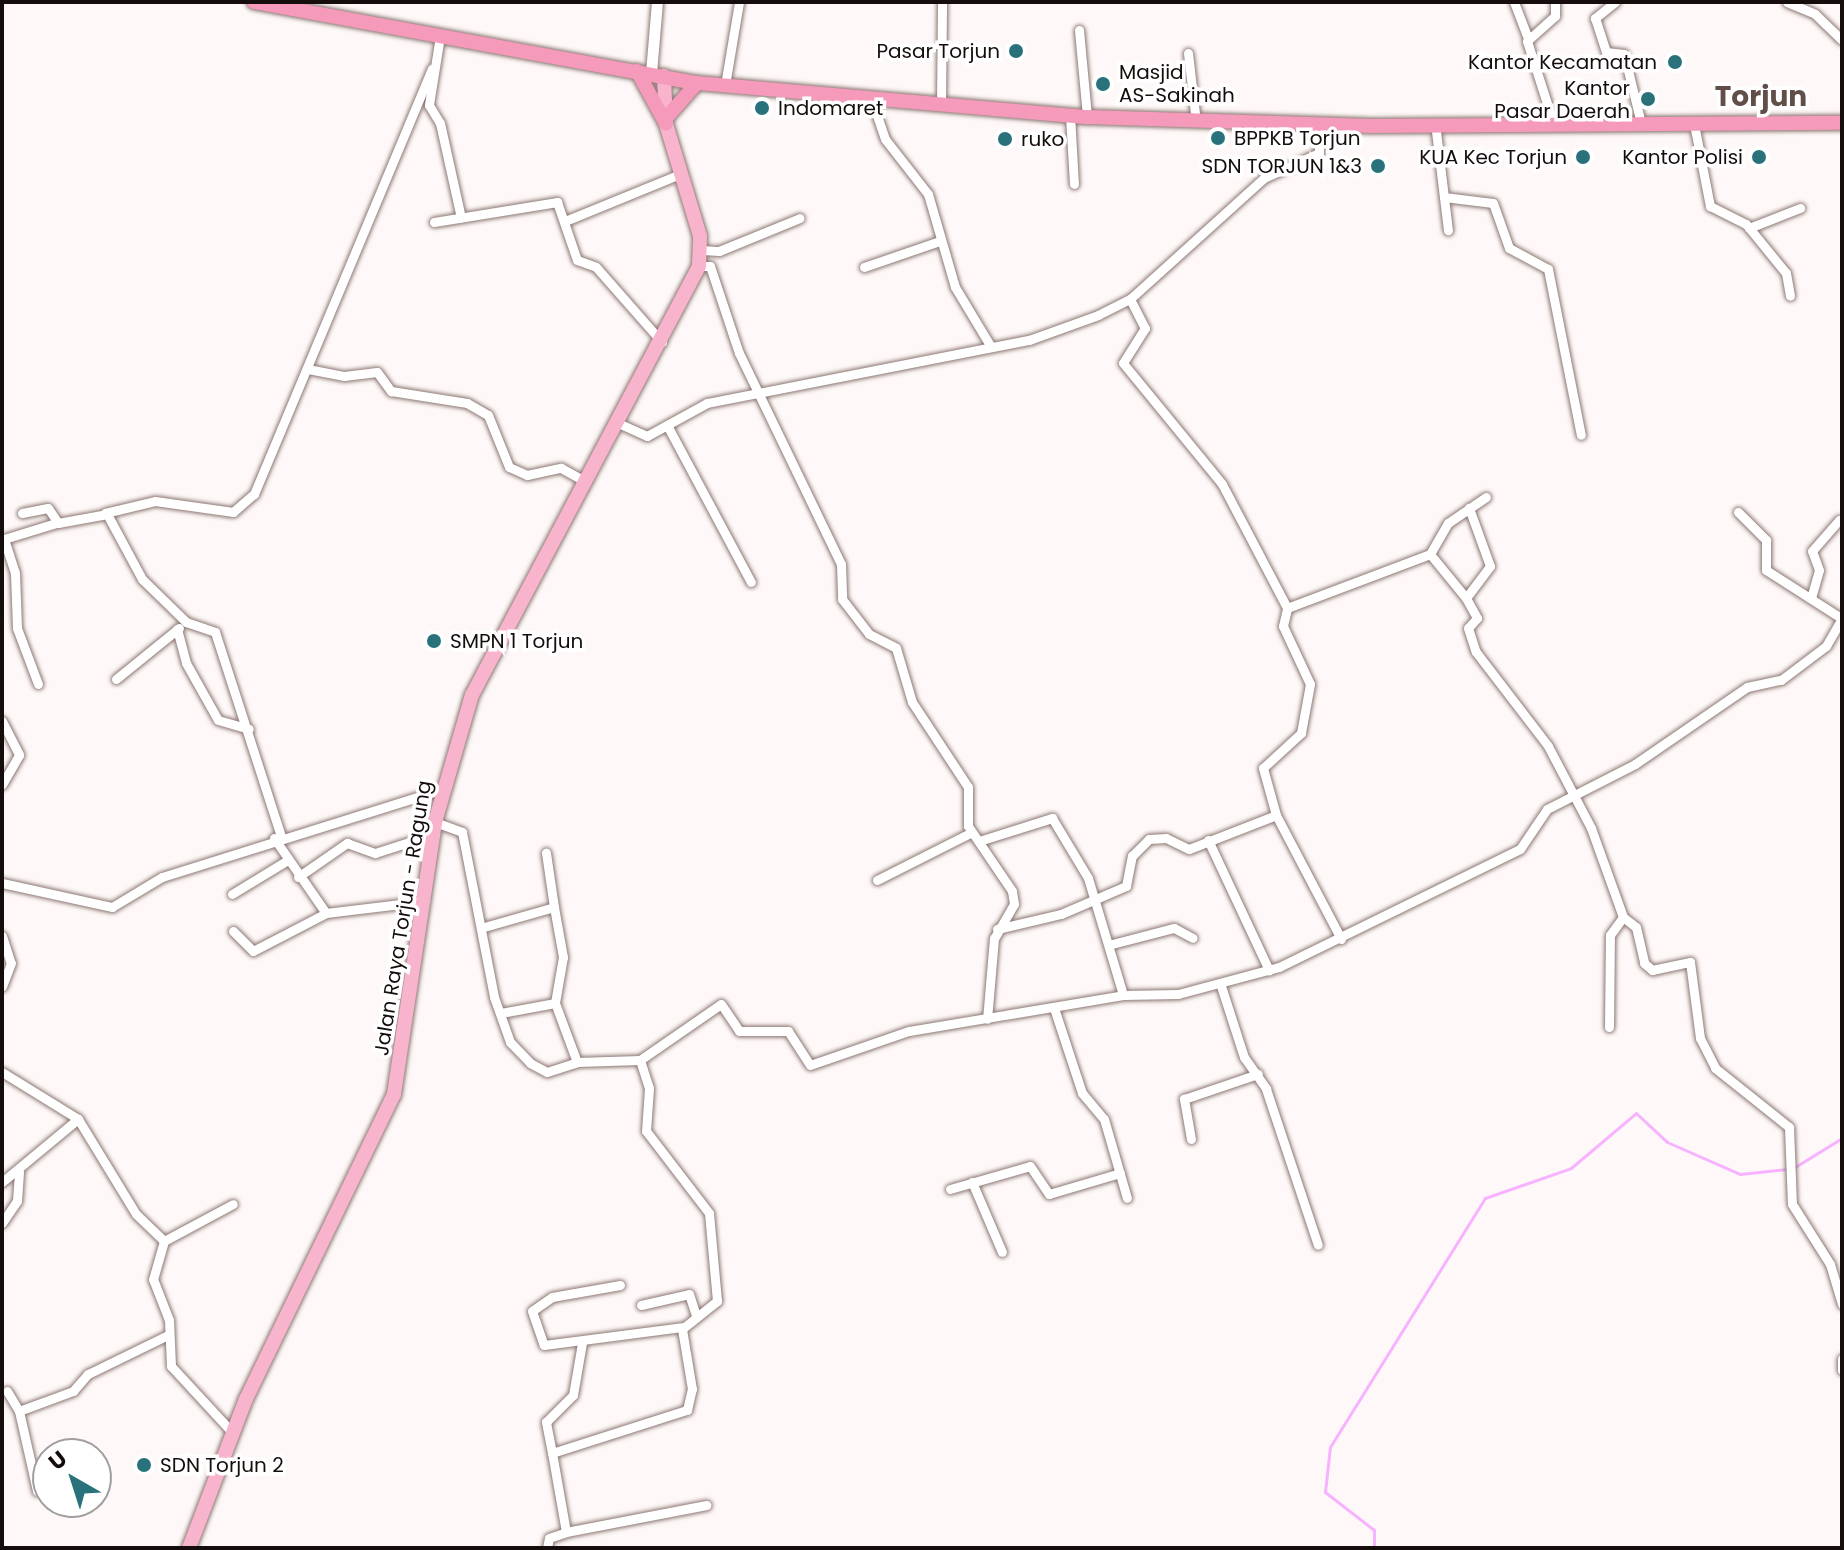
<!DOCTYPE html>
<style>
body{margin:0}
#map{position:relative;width:1844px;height:1550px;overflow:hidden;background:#fef9f8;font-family:Poppins,sans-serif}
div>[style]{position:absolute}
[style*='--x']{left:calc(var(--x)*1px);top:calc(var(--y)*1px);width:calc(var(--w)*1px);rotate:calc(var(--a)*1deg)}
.stream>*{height:3px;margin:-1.5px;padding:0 1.5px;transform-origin:1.5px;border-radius:1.5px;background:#f7b3ff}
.roads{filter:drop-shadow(0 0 2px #8c7772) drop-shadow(0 0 2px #8c7772)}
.minor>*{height:9px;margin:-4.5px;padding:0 4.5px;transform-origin:4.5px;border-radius:4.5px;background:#fff}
.tertiary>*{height:11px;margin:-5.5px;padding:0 5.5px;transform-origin:5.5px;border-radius:5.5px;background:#fff}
.primary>*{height:14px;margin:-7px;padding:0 7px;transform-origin:7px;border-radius:7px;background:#f8b3cd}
.trunk>*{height:14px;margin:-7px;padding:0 7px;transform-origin:7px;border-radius:7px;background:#f69abc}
.dots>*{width:22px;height:22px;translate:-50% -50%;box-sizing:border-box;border:4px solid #fff;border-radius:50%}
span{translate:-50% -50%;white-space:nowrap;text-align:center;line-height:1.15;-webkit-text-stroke:7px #fff;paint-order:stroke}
.poi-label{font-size:20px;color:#150d0c}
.right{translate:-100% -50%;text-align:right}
.left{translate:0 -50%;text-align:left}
.street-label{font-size:20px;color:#150d0c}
.district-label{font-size:28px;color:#614e49;font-weight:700}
.frame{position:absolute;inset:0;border:4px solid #150d0c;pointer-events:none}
.north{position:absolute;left:32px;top:1438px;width:80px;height:80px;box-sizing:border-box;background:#fff;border:2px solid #a19e9e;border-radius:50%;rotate:321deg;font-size:22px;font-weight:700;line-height:32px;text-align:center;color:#150d0c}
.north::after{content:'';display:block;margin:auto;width:28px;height:36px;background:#29727b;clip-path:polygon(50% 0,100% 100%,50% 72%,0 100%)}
</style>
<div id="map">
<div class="stream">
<div style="--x:1795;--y:1167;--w:55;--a:-31.7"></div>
<div style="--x:1374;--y:1548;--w:18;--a:-90"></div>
<div style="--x:1374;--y:1530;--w:62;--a:-142.2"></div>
<div style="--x:1325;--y:1492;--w:45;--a:-83.7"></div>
<div style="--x:1330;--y:1447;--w:293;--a:-58.1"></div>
<div style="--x:1485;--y:1198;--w:91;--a:-19.2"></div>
<div style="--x:1571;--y:1168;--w:85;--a:-40.2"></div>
<div style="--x:1636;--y:1113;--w:42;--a:43.1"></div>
<div style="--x:1667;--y:1142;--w:80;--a:23.7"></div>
<div style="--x:1740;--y:1174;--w:47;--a:-6.1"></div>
</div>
<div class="roads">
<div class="minor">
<div style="--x:1514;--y:2;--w:36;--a:69"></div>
<div style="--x:1615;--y:2;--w:26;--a:141"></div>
<div style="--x:1595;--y:18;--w:36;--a:72"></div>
<div style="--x:1606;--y:52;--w:18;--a:6"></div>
<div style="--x:1624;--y:54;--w:71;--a:76.2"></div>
<div style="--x:1787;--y:2;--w:30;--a:23"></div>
<div style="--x:1815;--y:14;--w:37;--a:44"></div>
<div style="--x:1079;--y:30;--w:87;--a:84.7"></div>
<div style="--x:440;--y:36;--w:70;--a:99.1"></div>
<div style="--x:429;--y:105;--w:21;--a:59"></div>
<div style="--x:440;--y:123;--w:97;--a:77.5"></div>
<div style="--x:1188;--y:53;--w:69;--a:83.4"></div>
<div style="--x:725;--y:85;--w:84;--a:-80.4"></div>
<div style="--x:871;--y:98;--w:43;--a:71.1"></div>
<div style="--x:885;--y:139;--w:70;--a:52"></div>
<div style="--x:928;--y:194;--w:97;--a:73.8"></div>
<div style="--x:955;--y:287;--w:70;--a:59"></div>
<div style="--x:941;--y:103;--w:101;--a:-89.4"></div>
<div style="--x:1070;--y:115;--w:69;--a:86.7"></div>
<div style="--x:1553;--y:122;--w:85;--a:-107.8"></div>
<div style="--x:1527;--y:41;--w:38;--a:-42"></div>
<div style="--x:1555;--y:16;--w:14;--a:-90"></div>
<div style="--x:1435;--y:123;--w:108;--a:83.1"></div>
<div style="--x:1694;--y:124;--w:84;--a:79"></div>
<div style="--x:1710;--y:206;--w:40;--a:26.6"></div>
<div style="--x:1746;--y:224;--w:63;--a:50.8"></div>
<div style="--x:1786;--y:273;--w:23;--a:80"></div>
<div style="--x:1444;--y:197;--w:49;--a:7"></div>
<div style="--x:1493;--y:203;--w:48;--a:70.4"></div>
<div style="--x:1509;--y:248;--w:44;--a:28.3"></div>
<div style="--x:1548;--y:269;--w:169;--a:78.8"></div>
<div style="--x:565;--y:221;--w:122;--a:-22.2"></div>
<div style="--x:434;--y:222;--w:125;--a:-9.2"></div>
<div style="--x:557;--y:202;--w:61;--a:71"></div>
<div style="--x:577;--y:260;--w:20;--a:20"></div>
<div style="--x:596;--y:267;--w:100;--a:48.7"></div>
<div style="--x:1749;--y:228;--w:55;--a:-21.4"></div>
<div style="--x:703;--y:250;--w:16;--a:4"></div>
<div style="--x:719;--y:251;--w:87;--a:-22.2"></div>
<div style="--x:699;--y:266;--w:11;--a:0"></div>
<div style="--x:710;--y:266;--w:92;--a:71.6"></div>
<div style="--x:739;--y:353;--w:234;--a:64.2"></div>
<div style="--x:841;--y:564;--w:35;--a:88"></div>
<div style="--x:842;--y:599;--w:44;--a:52.4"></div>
<div style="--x:869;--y:634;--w:30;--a:27"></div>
<div style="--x:896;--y:648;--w:56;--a:73.5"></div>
<div style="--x:912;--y:702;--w:102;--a:56.6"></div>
<div style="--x:968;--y:787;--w:39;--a:90"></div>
<div style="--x:968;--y:826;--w:78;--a:55.9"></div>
<div style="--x:1012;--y:891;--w:13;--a:81"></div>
<div style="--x:1014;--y:904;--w:39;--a:120"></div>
<div style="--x:994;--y:938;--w:81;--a:94.9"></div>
<div style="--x:864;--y:267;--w:80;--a:-18.9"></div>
<div style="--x:1130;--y:299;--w:33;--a:63"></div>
<div style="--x:1145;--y:328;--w:41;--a:122.2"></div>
<div style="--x:1123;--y:363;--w:156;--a:50.7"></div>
<div style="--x:1222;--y:484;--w:140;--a:62.3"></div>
<div style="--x:1287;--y:608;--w:153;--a:-20.7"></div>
<div style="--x:1430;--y:554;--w:57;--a:50.7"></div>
<div style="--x:1466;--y:598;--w:23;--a:61"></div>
<div style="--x:1477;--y:618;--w:13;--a:132"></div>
<div style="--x:1468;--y:628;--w:25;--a:72"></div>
<div style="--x:1476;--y:652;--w:118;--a:52.5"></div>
<div style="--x:1548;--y:746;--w:93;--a:62.3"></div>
<div style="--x:1591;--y:828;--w:95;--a:70.2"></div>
<div style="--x:1623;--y:917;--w:16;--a:38"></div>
<div style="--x:1636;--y:927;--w:37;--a:77"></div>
<div style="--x:1644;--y:963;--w:11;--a:41"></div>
<div style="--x:1652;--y:970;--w:39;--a:-12"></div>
<div style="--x:1690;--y:962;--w:77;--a:82.5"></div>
<div style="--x:1700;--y:1038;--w:34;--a:63"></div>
<div style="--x:1715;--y:1068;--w:95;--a:38.6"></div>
<div style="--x:1789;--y:1127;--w:77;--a:87.8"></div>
<div style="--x:1792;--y:1204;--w:71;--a:57.7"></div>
<div style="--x:1830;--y:1264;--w:42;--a:73.3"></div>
<div style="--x:308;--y:369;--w:37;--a:11"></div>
<div style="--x:344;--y:376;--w:33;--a:-7"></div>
<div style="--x:377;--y:372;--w:24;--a:54"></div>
<div style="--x:391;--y:391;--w:77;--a:9"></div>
<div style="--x:467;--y:403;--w:24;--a:30"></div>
<div style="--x:488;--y:415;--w:56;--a:68"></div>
<div style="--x:509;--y:467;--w:20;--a:24"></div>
<div style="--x:527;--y:475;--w:35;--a:-12"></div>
<div style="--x:561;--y:468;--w:29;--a:29"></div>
<div style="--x:618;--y:423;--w:32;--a:24"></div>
<div style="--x:647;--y:436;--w:68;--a:-28.8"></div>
<div style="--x:707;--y:403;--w:328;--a:-11.1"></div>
<div style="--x:1029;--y:340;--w:73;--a:-19.9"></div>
<div style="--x:1098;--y:315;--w:36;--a:-27"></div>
<div style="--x:1130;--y:299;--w:181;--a:-42.1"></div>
<div style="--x:1264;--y:178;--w:60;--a:-24.4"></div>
<div style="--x:1319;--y:153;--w:29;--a:-90"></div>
<div style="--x:667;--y:425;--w:178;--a:61.9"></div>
<div style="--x:1738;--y:512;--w:40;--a:45"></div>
<div style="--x:1766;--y:540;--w:30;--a:90"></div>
<div style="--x:1766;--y:570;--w:89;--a:32.6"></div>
<div style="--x:22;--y:513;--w:26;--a:-11"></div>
<div style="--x:48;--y:508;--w:18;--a:56"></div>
<div style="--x:58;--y:523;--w:50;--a:-10.4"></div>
<div style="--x:107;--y:514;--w:74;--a:61.7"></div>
<div style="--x:142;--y:579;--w:62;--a:44.3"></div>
<div style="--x:186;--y:622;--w:31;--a:19"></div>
<div style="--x:215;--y:632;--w:214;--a:72.1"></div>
<div style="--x:105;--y:513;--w:51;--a:-13.5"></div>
<div style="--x:155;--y:501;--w:79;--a:8"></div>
<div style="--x:233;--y:512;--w:28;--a:-41"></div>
<div style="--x:254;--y:494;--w:461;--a:-67.3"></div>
<div style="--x:1430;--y:554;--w:36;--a:-60"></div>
<div style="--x:1448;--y:523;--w:46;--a:-34.4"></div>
<div style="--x:1466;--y:598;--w:40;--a:-53"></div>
<div style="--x:1490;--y:566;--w:62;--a:-109.9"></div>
<div style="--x:1811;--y:598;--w:29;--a:-74"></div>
<div style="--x:1819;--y:570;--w:20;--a:-110"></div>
<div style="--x:1812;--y:551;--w:41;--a:-48.9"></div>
<div style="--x:177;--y:629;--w:35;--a:75"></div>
<div style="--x:186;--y:663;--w:65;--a:60.7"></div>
<div style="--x:218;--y:720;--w:32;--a:16"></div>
<div style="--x:116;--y:679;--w:81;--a:-39"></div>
<div style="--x:38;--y:684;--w:60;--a:-110.6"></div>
<div style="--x:17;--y:628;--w:55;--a:-92.1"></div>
<div style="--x:15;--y:573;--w:36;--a:-108"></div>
<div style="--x:4;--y:539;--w:54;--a:-17.1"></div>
<div style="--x:2;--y:721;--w:38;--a:63"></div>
<div style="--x:19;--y:755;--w:34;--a:120"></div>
<div style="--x:1276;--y:815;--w:49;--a:-105.5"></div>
<div style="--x:1263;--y:768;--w:52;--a:-42.6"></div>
<div style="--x:1301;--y:733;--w:50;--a:-79.6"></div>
<div style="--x:1310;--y:684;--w:64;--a:-115"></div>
<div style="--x:1283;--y:626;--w:18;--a:-77"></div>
<div style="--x:435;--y:822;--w:29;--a:20"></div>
<div style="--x:462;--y:832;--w:168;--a:79"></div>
<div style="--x:494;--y:997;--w:48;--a:70.4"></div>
<div style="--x:510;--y:1042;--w:29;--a:46"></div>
<div style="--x:530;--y:1063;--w:19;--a:28"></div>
<div style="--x:547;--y:1072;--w:32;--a:-18"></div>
<div style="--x:577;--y:1062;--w:63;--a:-1.8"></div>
<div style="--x:640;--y:1060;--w:98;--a:-34.7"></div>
<div style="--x:721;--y:1004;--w:32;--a:56"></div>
<div style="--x:739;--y:1031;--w:49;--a:0"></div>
<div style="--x:788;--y:1031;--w:40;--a:57.1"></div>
<div style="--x:810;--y:1065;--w:105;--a:-19"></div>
<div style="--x:909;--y:1031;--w:217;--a:-9.5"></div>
<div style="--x:1123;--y:995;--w:55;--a:-1"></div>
<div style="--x:1178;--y:994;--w:105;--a:-15"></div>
<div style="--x:1279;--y:967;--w:268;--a:-26.1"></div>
<div style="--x:1520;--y:849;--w:48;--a:-56"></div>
<div style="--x:1547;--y:809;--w:99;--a:-27.1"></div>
<div style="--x:1635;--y:764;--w:136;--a:-34.5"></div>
<div style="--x:1747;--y:687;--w:35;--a:-12"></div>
<div style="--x:1781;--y:680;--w:56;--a:-37.1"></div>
<div style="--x:1826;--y:646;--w:32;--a:-60"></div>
<div style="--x:274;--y:838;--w:91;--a:55.3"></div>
<div style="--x:326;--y:913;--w:100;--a:-6.9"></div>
<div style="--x:1208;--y:840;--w:144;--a:64.9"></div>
<div style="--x:979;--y:841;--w:77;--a:-17.5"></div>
<div style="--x:1052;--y:818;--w:70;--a:59"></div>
<div style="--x:1088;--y:878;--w:122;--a:73.3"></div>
<div style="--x:298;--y:877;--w:60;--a:-34.8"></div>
<div style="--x:347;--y:843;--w:30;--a:20"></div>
<div style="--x:375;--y:853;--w:62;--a:-17.9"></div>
<div style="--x:877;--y:880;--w:106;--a:-26.8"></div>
<div style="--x:2;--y:883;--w:113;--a:12.3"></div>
<div style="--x:112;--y:907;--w:58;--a:-31"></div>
<div style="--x:162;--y:877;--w:294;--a:-17.4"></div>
<div style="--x:232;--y:894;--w:66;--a:-31.3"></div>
<div style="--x:554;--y:907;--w:51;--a:79.8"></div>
<div style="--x:563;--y:957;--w:47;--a:99.9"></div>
<div style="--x:484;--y:927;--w:73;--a:-15.9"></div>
<div style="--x:554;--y:907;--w:55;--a:-98.4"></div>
<div style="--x:997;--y:929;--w:66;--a:-13.2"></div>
<div style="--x:1061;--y:914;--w:71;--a:-23.3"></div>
<div style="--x:1126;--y:886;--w:31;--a:-79"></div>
<div style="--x:1132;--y:856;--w:24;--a:-45"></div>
<div style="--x:1149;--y:839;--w:17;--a:-3"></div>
<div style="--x:1166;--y:838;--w:25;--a:26"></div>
<div style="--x:1189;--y:849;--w:93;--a:-21.3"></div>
<div style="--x:1276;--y:815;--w:140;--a:62.3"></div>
<div style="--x:233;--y:931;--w:28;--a:45"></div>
<div style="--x:253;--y:951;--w:82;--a:-27.5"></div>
<div style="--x:2;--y:936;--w:28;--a:72"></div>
<div style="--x:11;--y:963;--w:25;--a:111"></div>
<div style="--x:1112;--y:944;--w:64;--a:-14.5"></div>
<div style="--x:1174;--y:928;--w:21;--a:28"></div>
<div style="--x:1221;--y:986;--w:75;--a:72.1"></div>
<div style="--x:1244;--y:1057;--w:39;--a:55"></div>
<div style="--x:1266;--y:1089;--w:164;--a:71.6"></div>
<div style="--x:1055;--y:1011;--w:86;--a:71.8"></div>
<div style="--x:1082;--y:1093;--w:34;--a:50"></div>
<div style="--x:1104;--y:1119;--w:82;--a:73.8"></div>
<div style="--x:501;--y:1013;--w:55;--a:-10.5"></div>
<div style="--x:555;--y:1003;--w:63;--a:69.6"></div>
<div style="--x:1609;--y:1027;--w:92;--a:-89.4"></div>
<div style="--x:1610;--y:935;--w:22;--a:-54"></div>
<div style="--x:2;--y:1072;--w:89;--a:31.7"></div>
<div style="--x:78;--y:1119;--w:111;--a:58.6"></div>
<div style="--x:136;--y:1214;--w:39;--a:44"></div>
<div style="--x:164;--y:1241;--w:40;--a:106"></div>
<div style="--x:153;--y:1279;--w:44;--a:68.7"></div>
<div style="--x:169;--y:1320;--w:46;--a:87.5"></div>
<div style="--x:171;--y:1366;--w:90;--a:47.3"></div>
<div style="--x:1191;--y:1139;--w:41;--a:-99.9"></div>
<div style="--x:1184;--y:1099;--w:78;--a:-18.7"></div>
<div style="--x:2;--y:1182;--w:99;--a:-39.7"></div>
<div style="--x:972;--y:1182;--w:76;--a:66.8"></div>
<div style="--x:950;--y:1189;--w:83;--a:-16"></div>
<div style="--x:1030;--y:1166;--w:34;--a:56"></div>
<div style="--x:1049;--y:1194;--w:74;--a:-16.5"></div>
<div style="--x:2;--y:1223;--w:27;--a:-56"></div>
<div style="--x:17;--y:1201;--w:29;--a:-86"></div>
<div style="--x:164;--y:1241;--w:78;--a:-28.2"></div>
<div style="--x:620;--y:1285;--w:69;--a:170"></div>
<div style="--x:552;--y:1297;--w:24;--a:145"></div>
<div style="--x:532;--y:1311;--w:36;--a:71"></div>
<div style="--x:544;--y:1345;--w:139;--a:-7.4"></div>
<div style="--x:641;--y:1305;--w:49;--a:-12.9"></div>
<div style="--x:689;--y:1294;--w:22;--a:72"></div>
<div style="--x:1842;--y:1359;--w:11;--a:90"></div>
<div style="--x:7;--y:1391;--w:23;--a:59"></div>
<div style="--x:19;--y:1411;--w:58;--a:-20.3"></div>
<div style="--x:73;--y:1391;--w:23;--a:-49"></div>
<div style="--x:88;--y:1374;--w:89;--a:-26"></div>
<div style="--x:19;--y:1411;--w:82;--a:77.3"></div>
<div style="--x:552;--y:1453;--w:32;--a:-101"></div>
<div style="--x:546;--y:1422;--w:38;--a:-45"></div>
<div style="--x:573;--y:1395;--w:53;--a:-80.2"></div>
<div style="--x:566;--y:1532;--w:143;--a:-10.9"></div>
<div style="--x:547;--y:1548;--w:10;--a:-79"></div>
<div style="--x:549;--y:1538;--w:18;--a:-19"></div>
<div style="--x:566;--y:1532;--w:80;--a:-100"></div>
<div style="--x:552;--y:1453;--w:142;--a:-17.7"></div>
<div style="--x:687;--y:1410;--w:22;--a:-77"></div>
<div style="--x:692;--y:1389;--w:61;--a:-99.5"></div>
<div style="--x:682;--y:1329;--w:45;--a:-38.7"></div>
<div style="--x:717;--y:1301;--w:88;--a:-95.2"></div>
<div style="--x:709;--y:1213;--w:103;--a:-127.5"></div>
<div style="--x:646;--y:1131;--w:43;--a:-86"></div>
<div style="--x:649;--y:1088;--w:29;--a:-108"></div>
</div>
<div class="tertiary">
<div style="--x:651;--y:73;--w:71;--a:-85.2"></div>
</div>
<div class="primary">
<div style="--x:189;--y:1548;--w:160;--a:-69.1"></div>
<div style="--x:246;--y:1399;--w:339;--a:-64.1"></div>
<div style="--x:394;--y:1094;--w:275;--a:-81.4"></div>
<div style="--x:435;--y:822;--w:132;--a:-73.8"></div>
<div style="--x:472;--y:695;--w:485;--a:-62.1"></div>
<div style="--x:699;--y:266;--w:30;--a:-88"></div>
<div style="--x:700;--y:236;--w:117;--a:-106.9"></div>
<div style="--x:666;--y:124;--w:48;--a:-92.4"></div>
</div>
<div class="trunk">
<div style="--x:254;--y:2;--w:450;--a:10.4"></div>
<div style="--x:697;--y:83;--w:391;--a:5"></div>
<div style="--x:1087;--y:117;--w:285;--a:1.8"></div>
<div style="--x:1372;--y:126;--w:470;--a:-0.4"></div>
<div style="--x:637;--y:71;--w:60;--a:61.3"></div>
<div style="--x:666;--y:118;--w:47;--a:-48.5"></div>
</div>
</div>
<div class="dots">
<div style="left:1016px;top:51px;background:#29727b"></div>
<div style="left:1675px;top:62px;background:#29727b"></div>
<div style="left:1103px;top:84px;background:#29727b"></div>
<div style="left:1648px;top:99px;background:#29727b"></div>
<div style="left:762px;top:108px;background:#29727b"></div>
<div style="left:1218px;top:138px;background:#29727b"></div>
<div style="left:1005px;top:139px;background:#29727b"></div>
<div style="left:1583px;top:157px;background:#29727b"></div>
<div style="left:1759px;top:157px;background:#29727b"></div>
<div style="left:1378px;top:166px;background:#29727b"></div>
<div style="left:434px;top:641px;background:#29727b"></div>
<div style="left:144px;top:1465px;background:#29727b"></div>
</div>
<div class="poi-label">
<span class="right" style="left:1000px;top:51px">Pasar Torjun</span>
<span class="right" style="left:1657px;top:62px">Kantor Kecamatan</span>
<span class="left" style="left:1119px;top:84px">Masjid<br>AS-Sakinah</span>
<span class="right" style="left:1630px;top:100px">Kantor<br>Pasar Daerah</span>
<span class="left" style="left:778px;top:108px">Indomaret</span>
<span class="left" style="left:1234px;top:138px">BPPKB Torjun</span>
<span class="left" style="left:1021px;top:139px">ruko</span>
<span class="right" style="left:1567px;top:157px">KUA Kec Torjun</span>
<span class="right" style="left:1743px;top:157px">Kantor Polisi</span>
<span class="right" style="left:1362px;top:166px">SDN TORJUN 1&amp;3</span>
<span class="left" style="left:450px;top:641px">SMPN 1 Torjun</span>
<span class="left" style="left:160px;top:1465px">SDN Torjun 2</span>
</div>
<div class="street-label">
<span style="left:403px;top:918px;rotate:-81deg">Jalan Raya Torjun - Ragung</span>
</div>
<div class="district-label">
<span style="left:1761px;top:97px">Torjun</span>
</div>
<div class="frame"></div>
<div class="north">U</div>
</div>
